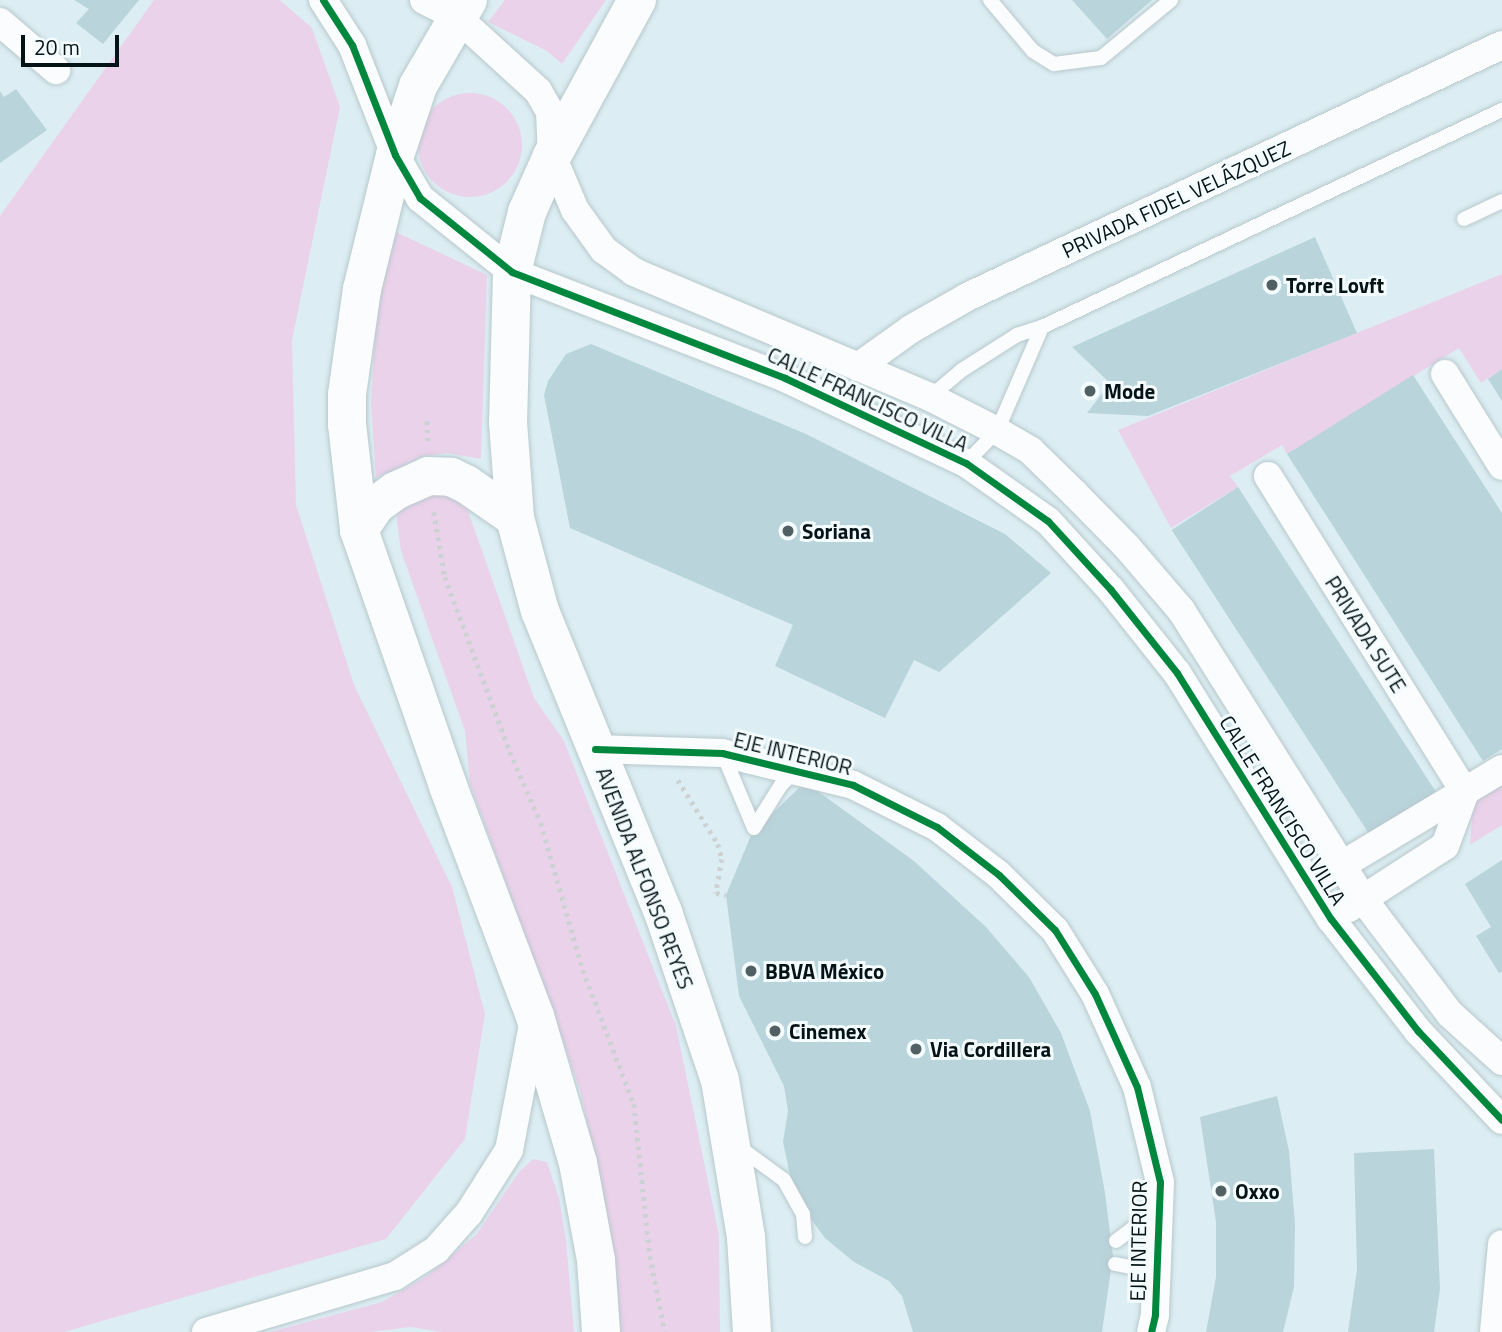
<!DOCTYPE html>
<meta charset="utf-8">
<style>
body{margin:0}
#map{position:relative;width:1502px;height:1332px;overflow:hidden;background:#dceef3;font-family:"Titillium Web",sans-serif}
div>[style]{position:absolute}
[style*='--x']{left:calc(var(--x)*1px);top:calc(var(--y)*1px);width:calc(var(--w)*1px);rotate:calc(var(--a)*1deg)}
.green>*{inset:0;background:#ebd2eb}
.round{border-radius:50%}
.building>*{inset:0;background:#b9d4db;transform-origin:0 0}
.path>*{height:4.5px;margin-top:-2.25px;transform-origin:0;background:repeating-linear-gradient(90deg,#ccd2d4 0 3.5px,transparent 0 8.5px)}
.roads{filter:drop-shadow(0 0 2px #b8c8cc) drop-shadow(0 0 2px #b8c8cc)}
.lane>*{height:14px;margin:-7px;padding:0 7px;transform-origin:7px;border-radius:7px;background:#fafcfd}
.street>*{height:28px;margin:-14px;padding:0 14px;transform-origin:14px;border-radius:14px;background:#fafcfd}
.secondary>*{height:38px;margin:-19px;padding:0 19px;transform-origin:19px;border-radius:19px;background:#fafcfd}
.cycleway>*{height:7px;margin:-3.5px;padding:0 3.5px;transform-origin:3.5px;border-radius:3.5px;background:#00873e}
.dots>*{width:19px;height:19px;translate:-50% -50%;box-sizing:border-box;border:4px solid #f4fcfe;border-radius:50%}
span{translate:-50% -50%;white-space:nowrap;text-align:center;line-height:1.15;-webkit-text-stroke:6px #f4fcfe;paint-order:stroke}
.street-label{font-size:21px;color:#041316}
.poi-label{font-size:21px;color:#041316;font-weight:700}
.left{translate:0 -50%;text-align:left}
.scale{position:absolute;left:21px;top:35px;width:98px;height:32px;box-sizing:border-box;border:4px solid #041316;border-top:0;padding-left:9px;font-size:21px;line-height:24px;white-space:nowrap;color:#041316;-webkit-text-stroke:5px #f4fcfe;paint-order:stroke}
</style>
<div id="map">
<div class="green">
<div style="clip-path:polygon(154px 0,280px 0,312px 28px,340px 107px,292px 340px,296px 505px,354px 685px,452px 887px,485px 1014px,465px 1139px,386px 1239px,64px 1332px,0 1332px,0 216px)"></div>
<div style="clip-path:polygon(505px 0,606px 0,562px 64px,547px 51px,488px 22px)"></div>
<div class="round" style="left:418px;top:93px;width:104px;height:104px"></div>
<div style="clip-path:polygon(396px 232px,487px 275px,481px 459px,447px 453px,424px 456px,376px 478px,371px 402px,376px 317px,383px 270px)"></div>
<div style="clip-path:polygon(1502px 274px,1502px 369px,1481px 383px,1459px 348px,1287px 454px,1282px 445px,1230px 476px,1238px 487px,1171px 528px,1118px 430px)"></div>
<div style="clip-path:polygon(405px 493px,456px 493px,467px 508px,534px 698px,564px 741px,676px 1026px,719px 1235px,720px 1332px,618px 1332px,614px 1252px,581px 1093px,470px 783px,465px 731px,401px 551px,397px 523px,398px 507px)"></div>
<div style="clip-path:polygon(1502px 782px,1502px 825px,1470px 845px,1473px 801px)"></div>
<div style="clip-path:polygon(533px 1159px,547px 1162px,559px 1198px,566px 1240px,574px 1332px,442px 1332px,411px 1327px,370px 1332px,270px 1332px,382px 1302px,427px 1276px,477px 1234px,519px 1172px)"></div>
</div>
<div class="building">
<div style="clip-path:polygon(74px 0,139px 0,103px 44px,76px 23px,89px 9px)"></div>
<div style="clip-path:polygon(1072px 0,1152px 0,1107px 39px)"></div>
<div style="clip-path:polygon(16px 89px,47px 130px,0 163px,0 91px,4px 97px)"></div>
<div style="clip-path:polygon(1315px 237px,1357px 333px,1148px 416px,1087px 413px,1110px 383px,1072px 347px)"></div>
<div style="clip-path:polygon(591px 344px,806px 434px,1005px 534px,1051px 573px,939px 672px,914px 660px,885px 718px,775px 666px,793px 625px,570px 528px,544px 395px,548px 381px,566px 354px)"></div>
<div style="clip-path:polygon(1502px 369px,1502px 401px,1488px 379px)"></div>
<div style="clip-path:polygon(1413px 375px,1502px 513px,1502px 749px,1483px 761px,1287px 454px)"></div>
<div style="left:1238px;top:487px;width:363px;height:79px;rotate:57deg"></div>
<div style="clip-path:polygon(805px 782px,914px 861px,986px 927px,1029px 977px,1061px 1033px,1090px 1111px,1105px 1193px,1113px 1256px,1102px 1332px,913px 1332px,902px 1296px,889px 1281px,854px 1262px,825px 1238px,805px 1211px,791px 1180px,783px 1142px,788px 1111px,784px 1086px,739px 996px,726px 895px,752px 833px)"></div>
<div style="clip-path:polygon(1502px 860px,1502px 972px,1499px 973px,1476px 936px,1491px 927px,1465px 884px)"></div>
<div style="clip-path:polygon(1277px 1096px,1289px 1151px,1295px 1224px,1294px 1287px,1283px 1332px,1206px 1332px,1216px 1277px,1216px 1222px,1200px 1117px)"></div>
<div style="clip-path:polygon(1434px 1149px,1440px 1289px,1434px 1332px,1348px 1332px,1357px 1270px,1354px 1153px)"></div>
</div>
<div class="path">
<div style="--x:427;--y:421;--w:20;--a:87"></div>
<div style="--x:434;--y:512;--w:66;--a:80.4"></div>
<div style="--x:445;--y:577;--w:187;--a:69.6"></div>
<div style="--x:510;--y:752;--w:77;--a:66.4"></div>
<div style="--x:541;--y:823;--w:153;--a:74.1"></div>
<div style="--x:583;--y:970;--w:143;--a:69.2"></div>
<div style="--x:634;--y:1104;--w:153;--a:84"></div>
<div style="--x:650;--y:1256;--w:77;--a:78.8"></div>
<div style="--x:678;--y:780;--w:75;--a:58"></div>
<div style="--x:718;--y:844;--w:16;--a:75"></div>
<div style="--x:722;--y:859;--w:35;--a:100"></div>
<div style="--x:716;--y:893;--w:10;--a:11"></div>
</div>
<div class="roads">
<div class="lane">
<div style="--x:990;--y:0;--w:67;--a:49.9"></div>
<div style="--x:1033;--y:51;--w:25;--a:32"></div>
<div style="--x:1054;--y:64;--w:47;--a:-7.3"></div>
<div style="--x:1101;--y:58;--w:91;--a:-39.6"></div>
<div style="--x:1464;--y:219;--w:42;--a:-25.3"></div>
<div style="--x:930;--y:397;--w:42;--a:-40.2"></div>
<div style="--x:962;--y:370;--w:65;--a:-32.5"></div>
<div style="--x:1017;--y:335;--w:26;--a:-18"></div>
<div style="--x:1042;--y:327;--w:509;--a:-25.26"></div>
<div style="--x:966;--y:463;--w:45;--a:-45.9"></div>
<div style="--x:997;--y:431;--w:113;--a:-66.6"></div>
<div style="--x:723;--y:754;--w:80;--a:67.3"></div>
<div style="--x:754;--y:828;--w:51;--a:-57.9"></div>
<div style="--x:781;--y:785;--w:21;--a:-45"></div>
<div style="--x:736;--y:1145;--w:59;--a:36.1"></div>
<div style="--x:784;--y:1180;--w:39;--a:61"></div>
<div style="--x:803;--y:1214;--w:23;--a:85"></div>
<div style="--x:1116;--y:1241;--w:53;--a:-37.3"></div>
<div style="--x:1115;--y:1264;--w:26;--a:11"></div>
<div style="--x:1141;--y:1269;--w:20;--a:41"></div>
</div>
<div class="street">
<div style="--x:323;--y:0;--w:54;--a:57.2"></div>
<div style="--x:352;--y:45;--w:118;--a:68.6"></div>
<div style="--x:395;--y:155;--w:50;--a:59.8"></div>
<div style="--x:420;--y:198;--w:118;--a:38.8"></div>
<div style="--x:512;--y:272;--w:293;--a:21.2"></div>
<div style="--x:785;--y:378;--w:200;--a:25.2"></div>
<div style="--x:966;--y:463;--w:100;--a:35.3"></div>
<div style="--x:1048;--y:521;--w:93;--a:47.6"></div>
<div style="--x:1111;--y:590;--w:106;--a:51.5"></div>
<div style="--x:1177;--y:673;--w:290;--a:58"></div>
<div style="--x:1331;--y:919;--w:142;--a:52.2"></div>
<div style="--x:1418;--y:1031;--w:122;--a:46.7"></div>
<div style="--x:424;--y:0;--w:37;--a:27"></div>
<div style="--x:457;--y:17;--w:110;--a:42.4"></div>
<div style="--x:538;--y:91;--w:24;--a:60"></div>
<div style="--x:550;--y:112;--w:44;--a:87.4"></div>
<div style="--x:552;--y:156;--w:59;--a:66.9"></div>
<div style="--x:575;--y:210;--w:49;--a:54.1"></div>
<div style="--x:604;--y:250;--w:37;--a:36"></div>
<div style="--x:634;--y:272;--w:321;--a:22.9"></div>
<div style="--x:930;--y:397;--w:75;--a:26.9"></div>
<div style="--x:997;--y:431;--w:39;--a:30"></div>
<div style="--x:1031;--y:451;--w:62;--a:44.3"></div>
<div style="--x:1075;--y:494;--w:74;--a:45.5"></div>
<div style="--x:1127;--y:547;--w:83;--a:49.4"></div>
<div style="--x:1181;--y:610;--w:342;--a:57.8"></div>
<div style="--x:1363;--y:899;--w:144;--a:52.9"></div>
<div style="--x:1450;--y:1014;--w:70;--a:42.1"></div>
<div style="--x:0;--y:22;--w:74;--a:40.6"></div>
<div style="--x:858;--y:367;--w:65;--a:-35.6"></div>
<div style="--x:911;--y:329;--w:64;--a:-29.7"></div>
<div style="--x:967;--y:297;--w:591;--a:-25.22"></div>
<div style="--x:1445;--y:374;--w:108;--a:58.2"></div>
<div style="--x:1268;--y:476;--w:372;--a:58.1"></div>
<div style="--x:595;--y:749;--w:127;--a:1.8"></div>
<div style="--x:722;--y:753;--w:135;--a:13.7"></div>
<div style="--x:853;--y:785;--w:94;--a:26.6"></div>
<div style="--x:937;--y:827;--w:78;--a:37.7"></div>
<div style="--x:999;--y:875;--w:78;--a:44.5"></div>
<div style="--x:1055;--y:930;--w:75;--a:58"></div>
<div style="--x:1095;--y:994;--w:102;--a:65.7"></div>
<div style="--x:1137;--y:1087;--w:98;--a:76.4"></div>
<div style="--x:1160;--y:1182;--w:133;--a:92.2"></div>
<div style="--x:1155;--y:1315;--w:17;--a:103"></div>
<div style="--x:1327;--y:874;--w:204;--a:-31"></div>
<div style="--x:1349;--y:908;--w:114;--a:-32.9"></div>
<div style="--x:1445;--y:846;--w:58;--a:-69.7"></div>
<div style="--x:206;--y:1332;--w:197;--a:-16.5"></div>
<div style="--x:395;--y:1276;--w:49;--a:-32.4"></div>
<div style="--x:436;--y:1250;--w:50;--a:-48.3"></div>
<div style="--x:469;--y:1213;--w:75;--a:-57.6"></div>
<div style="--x:509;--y:1150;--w:133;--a:-79.2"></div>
<div style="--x:1494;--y:1332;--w:88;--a:-84.8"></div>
</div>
<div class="secondary">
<div style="--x:468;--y:0;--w:99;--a:120.2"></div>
<div style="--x:418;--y:86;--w:73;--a:108.4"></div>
<div style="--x:395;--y:155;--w:138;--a:103.8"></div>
<div style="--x:362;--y:289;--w:107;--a:98.1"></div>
<div style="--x:347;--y:395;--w:29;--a:90"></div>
<div style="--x:347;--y:424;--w:107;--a:83.5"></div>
<div style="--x:359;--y:530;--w:271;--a:70.8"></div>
<div style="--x:448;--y:786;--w:246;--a:69.3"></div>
<div style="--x:535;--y:1016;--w:153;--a:73.7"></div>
<div style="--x:578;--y:1163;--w:99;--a:79.5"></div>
<div style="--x:596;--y:1260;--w:72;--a:86"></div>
<div style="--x:637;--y:0;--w:178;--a:118.6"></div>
<div style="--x:552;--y:156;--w:61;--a:114.1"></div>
<div style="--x:527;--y:212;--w:62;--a:104"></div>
<div style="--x:512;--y:272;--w:150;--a:91.5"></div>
<div style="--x:508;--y:422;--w:96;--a:85.8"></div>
<div style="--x:515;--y:518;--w:96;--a:75"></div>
<div style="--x:540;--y:611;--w:325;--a:67.8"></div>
<div style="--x:663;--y:912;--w:177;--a:71.3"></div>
<div style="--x:720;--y:1080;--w:159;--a:80.6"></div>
<div style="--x:746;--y:1237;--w:95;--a:86.4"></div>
<div style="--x:359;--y:530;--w:30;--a:-56"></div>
<div style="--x:376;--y:505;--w:24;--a:-36"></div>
<div style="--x:395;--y:491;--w:36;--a:-24"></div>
<div style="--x:428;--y:476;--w:23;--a:2"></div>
<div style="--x:451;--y:477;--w:17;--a:25"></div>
<div style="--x:466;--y:484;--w:60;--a:34.8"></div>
</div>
</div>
<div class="cycleway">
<div style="--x:323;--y:0;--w:54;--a:57.2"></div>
<div style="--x:352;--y:45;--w:118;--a:68.6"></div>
<div style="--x:395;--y:155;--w:50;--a:59.8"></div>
<div style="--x:420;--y:198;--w:118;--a:38.8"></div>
<div style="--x:512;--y:272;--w:293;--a:21.2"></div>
<div style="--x:785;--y:378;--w:200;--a:25.2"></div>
<div style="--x:966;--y:463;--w:100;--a:35.3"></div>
<div style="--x:1048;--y:521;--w:93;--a:47.6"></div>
<div style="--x:1111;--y:590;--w:106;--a:51.5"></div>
<div style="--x:1177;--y:673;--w:290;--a:58"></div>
<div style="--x:1331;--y:919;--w:142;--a:52.2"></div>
<div style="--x:1418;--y:1031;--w:122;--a:46.7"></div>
<div style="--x:595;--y:749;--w:127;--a:1.8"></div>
<div style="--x:722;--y:753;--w:135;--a:13.7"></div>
<div style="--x:853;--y:785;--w:94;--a:26.6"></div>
<div style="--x:937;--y:827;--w:78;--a:37.7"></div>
<div style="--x:999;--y:875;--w:78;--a:44.5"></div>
<div style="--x:1055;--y:930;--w:75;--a:58"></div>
<div style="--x:1095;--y:994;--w:102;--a:65.7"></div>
<div style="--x:1137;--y:1087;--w:98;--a:76.4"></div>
<div style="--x:1160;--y:1182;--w:133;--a:92.2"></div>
<div style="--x:1155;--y:1315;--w:17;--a:103"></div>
</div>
<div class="dots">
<div style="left:1272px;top:285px;background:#506063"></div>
<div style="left:1090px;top:391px;background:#506063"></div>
<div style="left:788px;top:531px;background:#506063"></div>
<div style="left:751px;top:971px;background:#506063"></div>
<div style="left:775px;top:1031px;background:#506063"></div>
<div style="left:916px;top:1049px;background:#506063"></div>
<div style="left:1221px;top:1191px;background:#506063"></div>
</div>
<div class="street-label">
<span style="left:1176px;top:199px;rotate:-25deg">PRIVADA FIDEL VELÁZQUEZ</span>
<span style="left:868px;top:399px;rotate:25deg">CALLE FRANCISCO VILLA</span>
<span style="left:1366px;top:634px;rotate:58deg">PRIVADA SUTE</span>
<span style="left:793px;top:753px;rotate:14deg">EJE INTERIOR</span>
<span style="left:1283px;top:810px;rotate:58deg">CALLE FRANCISCO VILLA</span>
<span style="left:645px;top:878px;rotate:69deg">AVENIDA ALFONSO REYES</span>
<span style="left:1138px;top:1241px;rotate:-89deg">EJE INTERIOR</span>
</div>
<div class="poi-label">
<span class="left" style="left:1286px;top:285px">Torre Lovft</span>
<span class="left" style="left:1104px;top:391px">Mode</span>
<span class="left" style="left:802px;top:531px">Soriana</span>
<span class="left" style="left:765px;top:971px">BBVA México</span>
<span class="left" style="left:789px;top:1031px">Cinemex</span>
<span class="left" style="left:930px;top:1049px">Via Cordillera</span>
<span class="left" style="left:1235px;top:1191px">Oxxo</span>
</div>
<div class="scale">20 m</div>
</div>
